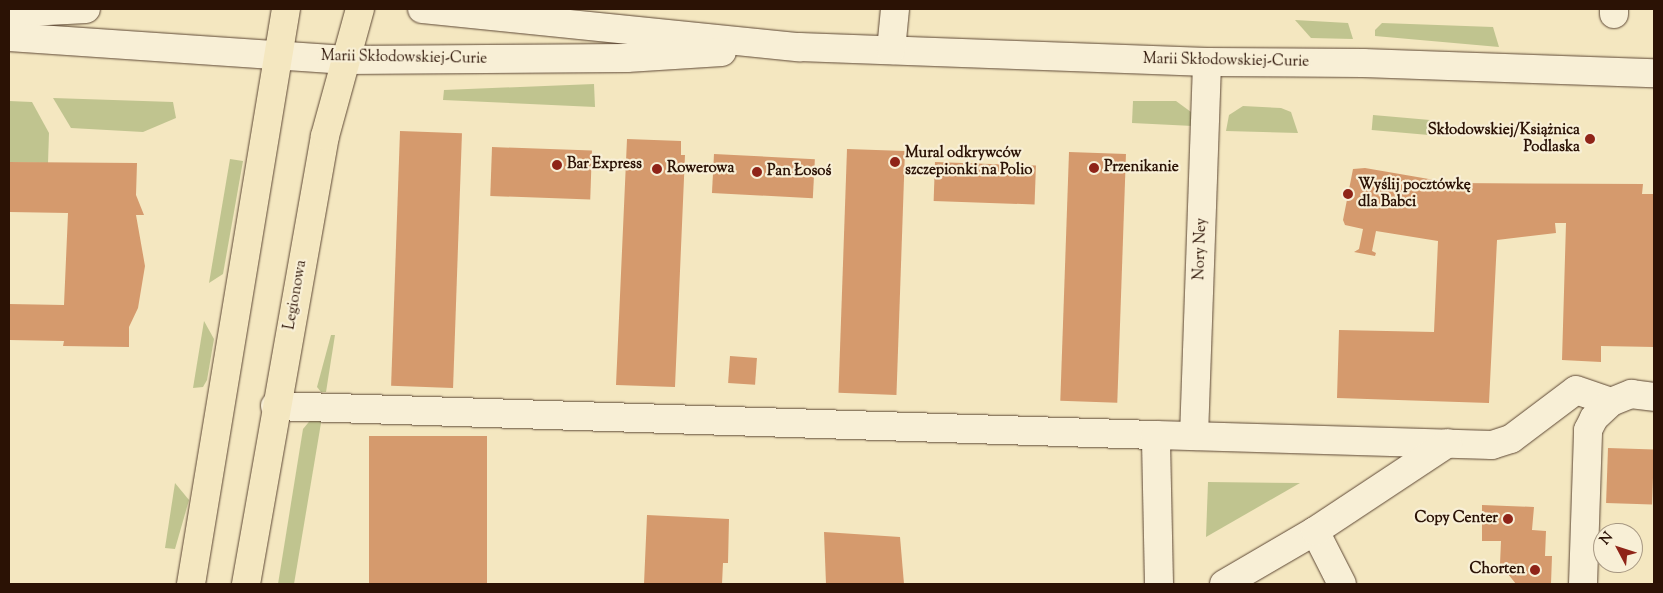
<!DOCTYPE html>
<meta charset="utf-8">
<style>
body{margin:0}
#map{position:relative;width:1663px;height:593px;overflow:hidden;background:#f4e7c0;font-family:"Sorts Mill Goudy",serif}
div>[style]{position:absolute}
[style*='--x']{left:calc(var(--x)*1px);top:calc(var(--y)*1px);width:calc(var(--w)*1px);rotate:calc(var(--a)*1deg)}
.green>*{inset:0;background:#c0c48f;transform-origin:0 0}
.building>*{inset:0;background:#d59a6d;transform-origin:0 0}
.roads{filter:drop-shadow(0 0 1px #5d4734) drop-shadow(0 0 1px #5d4734)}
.minor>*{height:28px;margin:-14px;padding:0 14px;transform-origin:14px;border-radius:14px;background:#f8efd6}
.major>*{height:28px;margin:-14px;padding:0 14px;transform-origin:14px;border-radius:14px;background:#f4e7c0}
.dots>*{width:14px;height:14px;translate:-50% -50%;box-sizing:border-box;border:2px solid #f8efd6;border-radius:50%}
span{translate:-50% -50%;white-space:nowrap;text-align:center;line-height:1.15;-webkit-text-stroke:4.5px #f8efd6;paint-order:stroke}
.street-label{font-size:15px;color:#2b1205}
.poi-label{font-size:15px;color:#2b1205;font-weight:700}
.right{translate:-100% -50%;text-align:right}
.left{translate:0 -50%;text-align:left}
.frame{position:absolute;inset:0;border:10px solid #2b1205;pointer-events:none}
.north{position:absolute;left:1593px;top:523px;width:50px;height:50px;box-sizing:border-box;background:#f8efd6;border:1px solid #a69782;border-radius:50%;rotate:310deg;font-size:14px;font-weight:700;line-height:20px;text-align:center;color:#2b1205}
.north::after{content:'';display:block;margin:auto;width:18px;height:22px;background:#8f2418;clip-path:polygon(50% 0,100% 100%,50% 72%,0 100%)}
</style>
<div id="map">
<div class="green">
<div style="clip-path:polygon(1295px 20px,1348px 23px,1353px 39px,1311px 38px)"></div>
<div style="clip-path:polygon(1382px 23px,1493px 27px,1499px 47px,1375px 36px,1375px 30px)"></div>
<div style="clip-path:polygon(594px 84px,595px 107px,443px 100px,444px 90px)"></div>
<div style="clip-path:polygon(53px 98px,173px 102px,176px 118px,143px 132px,71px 128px)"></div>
<div style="clip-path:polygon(9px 101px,32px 102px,49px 133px,48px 163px,9px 162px)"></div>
<div style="clip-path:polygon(1133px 101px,1176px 101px,1191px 112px,1193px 126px,1132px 123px)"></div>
<div style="clip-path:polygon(1243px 106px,1281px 108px,1291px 112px,1298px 133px,1226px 131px,1229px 115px)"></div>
<div style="left:1373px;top:115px;width:63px;height:15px;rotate:5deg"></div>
<div style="clip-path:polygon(230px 159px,243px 161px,223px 274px,209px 283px)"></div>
<div style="clip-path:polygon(204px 321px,214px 339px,207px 380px,203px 387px,193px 388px)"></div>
<div style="clip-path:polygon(331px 335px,335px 335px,326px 392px,321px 392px,317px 387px)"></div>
<div style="clip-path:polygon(313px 417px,322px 417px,294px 584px,278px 584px,303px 429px)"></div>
<div style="clip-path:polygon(1208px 482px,1300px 483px,1206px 537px)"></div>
<div style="clip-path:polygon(175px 483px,189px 500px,175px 549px,165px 548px)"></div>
</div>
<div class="building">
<div style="left:400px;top:131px;width:62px;height:255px;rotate:2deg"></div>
<div style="clip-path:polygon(627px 139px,681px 141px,681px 155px,685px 155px,675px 387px,616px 385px)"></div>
<div style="left:492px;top:147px;width:100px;height:49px;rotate:2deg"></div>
<div style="left:847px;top:149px;width:58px;height:244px;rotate:2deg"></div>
<div style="left:1069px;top:152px;width:57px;height:249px;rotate:2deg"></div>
<div style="left:714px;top:154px;width:101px;height:39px;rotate:3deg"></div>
<div style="clip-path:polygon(9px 162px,137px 163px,136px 195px,144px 215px,136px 215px,145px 266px,138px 308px,129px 327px,129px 347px,63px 346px,64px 341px,9px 340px,9px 304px,64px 305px,68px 213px,9px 212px)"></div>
<div style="left:935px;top:162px;width:101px;height:39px;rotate:2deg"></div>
<div style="clip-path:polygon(1365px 168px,1452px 183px,1643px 184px,1642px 194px,1654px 194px,1654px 347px,1601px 346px,1601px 362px,1562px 360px,1566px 223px,1555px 223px,1556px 233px,1497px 240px,1489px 403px,1337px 398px,1339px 330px,1434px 332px,1438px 241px,1376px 231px,1372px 251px,1376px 253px,1375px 256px,1354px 252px,1359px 249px,1363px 229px,1345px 225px,1343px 220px,1353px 169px)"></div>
<div style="left:730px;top:356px;width:27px;height:27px;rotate:4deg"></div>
<div style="left:369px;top:436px;width:118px;height:148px"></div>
<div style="left:1608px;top:448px;width:46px;height:55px;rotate:2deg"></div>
<div style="clip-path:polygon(1482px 505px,1534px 507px,1532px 530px,1546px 531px,1545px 556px,1552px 556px,1551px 584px,1516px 584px,1500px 564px,1501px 541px,1482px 541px)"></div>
<div style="clip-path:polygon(647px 515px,729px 519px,728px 563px,723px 563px,722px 584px,644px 584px)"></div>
<div style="clip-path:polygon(824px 532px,900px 537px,904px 584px,826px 584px)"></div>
</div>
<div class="roads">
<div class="minor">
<div style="--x:422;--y:9;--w:379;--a:5.8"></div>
<div style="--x:799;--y:47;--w:408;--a:2.1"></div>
<div style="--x:1207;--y:62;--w:156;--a:0.4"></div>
<div style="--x:1363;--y:63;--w:291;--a:2"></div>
<div style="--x:9;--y:13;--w:77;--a:-3"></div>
<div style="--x:1614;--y:14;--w:5;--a:-90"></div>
<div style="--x:9;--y:37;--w:338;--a:3.9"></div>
<div style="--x:346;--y:60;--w:281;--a:-0.4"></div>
<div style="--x:627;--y:58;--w:95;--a:-3.6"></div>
<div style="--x:891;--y:50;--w:41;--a:-84.4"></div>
<div style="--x:275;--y:406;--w:881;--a:1.89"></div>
<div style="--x:1194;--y:436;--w:374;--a:-88"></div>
<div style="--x:1315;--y:531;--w:59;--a:63"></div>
<div style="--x:1159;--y:584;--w:149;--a:-91.2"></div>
<div style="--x:1156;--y:435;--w:336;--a:1.7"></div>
<div style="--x:1492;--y:445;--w:20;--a:-18"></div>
<div style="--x:1511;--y:439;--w:81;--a:-37"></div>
<div style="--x:1576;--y:390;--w:37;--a:19"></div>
<div style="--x:1224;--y:584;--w:105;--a:-30.2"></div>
<div style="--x:1315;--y:531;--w:159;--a:-33.5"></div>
<div style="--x:1583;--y:584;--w:154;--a:-88.1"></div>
<div style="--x:1588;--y:430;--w:13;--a:-63"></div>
<div style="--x:1594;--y:418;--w:23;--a:-43"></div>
<div style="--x:1611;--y:402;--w:22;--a:-22"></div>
<div style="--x:1631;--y:394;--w:23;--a:7"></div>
</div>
<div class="major">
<div style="--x:191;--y:584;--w:583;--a:-80.62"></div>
<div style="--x:246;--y:584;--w:455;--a:-80"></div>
<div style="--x:325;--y:136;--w:132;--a:-74.6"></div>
</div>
</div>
<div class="dots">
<div style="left:1590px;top:139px;background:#8f2418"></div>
<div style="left:895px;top:162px;background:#8f2418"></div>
<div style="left:557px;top:165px;background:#8f2418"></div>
<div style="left:1094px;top:168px;background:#8f2418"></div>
<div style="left:657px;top:169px;background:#8f2418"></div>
<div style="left:757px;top:172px;background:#8f2418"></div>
<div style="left:1348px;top:194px;background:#8f2418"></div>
<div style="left:1508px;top:519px;background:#8f2418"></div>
<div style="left:1535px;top:570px;background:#8f2418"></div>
</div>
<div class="street-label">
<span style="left:404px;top:58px;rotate:1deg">Marii Skłodowskiej-Curie</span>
<span style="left:1226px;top:61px;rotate:1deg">Marii Skłodowskiej-Curie</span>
<span style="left:1201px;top:249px;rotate:-88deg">Nory Ney</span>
<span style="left:296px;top:295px;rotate:-80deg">Legionowa</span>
</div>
<div class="poi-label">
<span class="right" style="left:1580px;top:139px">Skłodowskiej/Książnica<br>Podlaska</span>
<span class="left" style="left:905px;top:162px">Mural odkrywców<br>szczepionki na Polio</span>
<span class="left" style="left:567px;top:165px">Bar Express</span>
<span class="left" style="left:1104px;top:168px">Przenikanie</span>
<span class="left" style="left:667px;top:169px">Rowerowa</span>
<span class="left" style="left:767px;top:172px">Pan Łosoś</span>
<span class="left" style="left:1358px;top:194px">Wyślij pocztówkę<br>dla Babci</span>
<span class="right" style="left:1498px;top:519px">Copy Center</span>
<span class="right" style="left:1525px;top:570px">Chorten</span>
</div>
<div class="frame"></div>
<div class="north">N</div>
</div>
